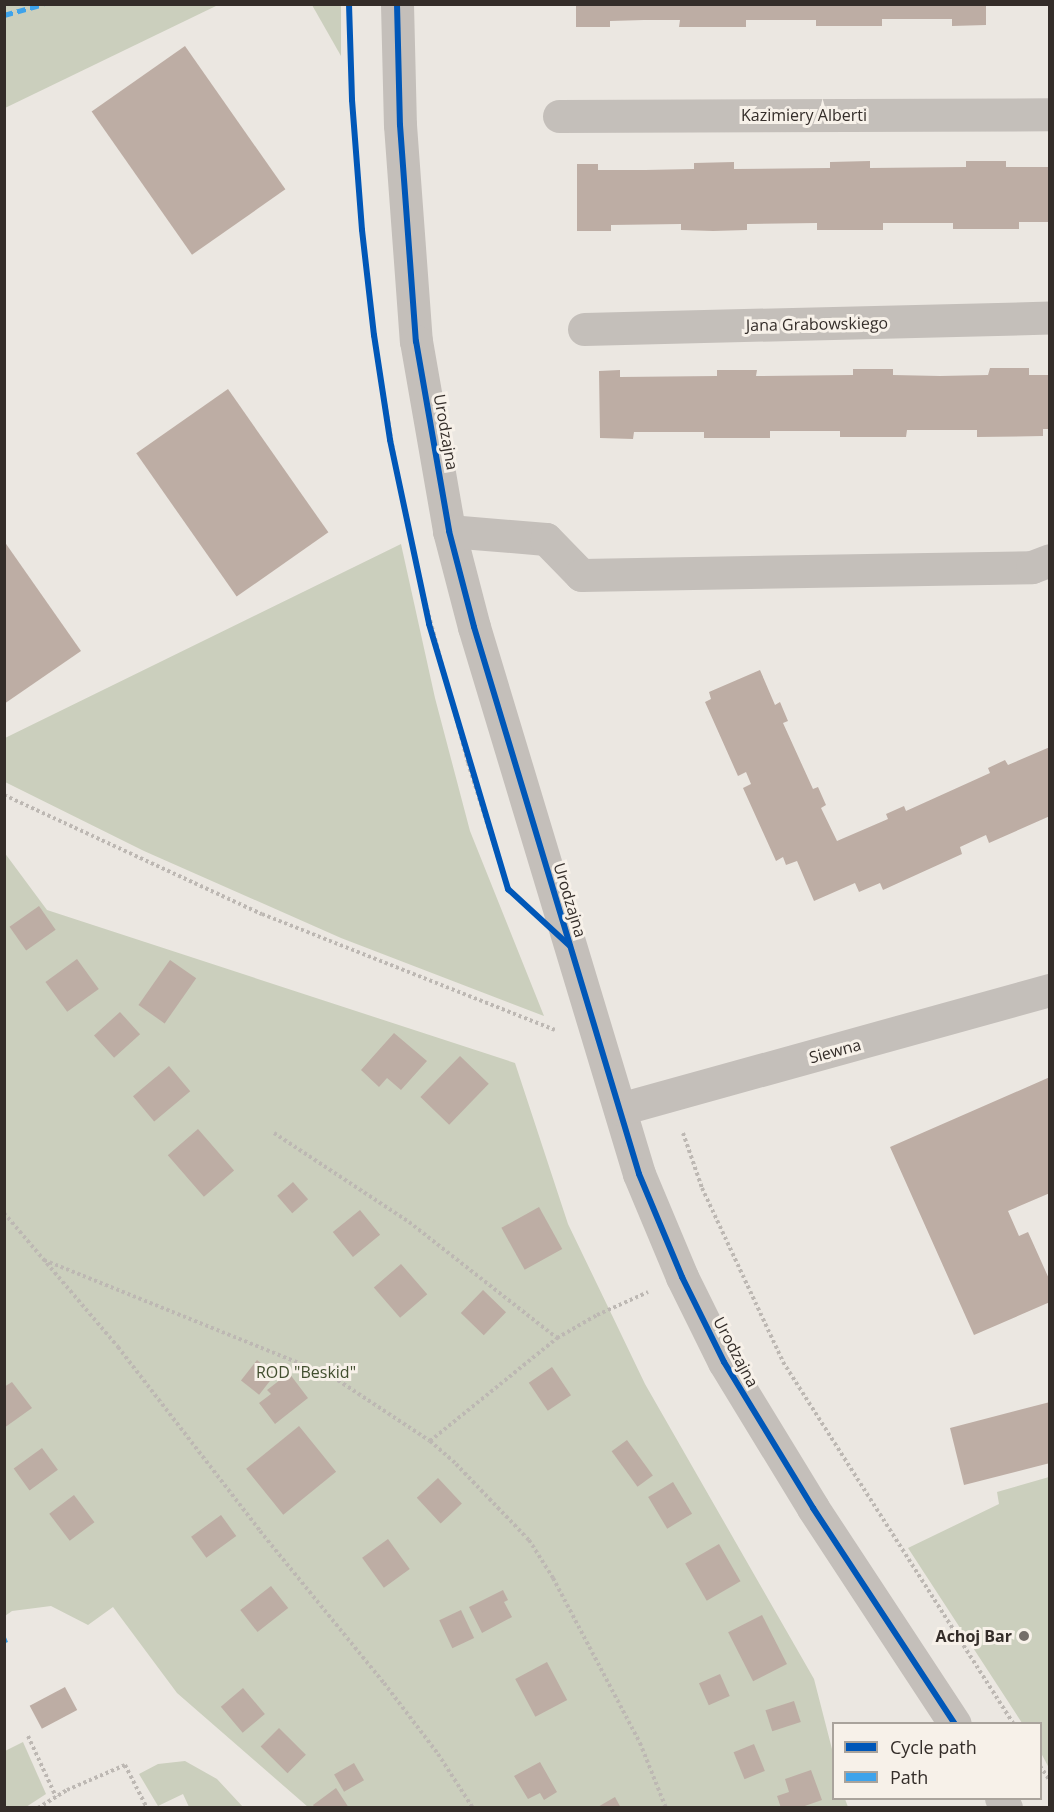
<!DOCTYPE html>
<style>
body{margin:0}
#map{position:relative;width:1054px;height:1812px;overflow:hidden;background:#ebe7e1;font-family:"Open Sans",sans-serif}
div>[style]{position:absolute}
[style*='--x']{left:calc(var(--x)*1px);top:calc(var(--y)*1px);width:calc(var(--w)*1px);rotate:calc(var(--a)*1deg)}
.green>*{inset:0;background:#cbcfbd}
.building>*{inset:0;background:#bdada4;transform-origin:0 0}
.path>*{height:4px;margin-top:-2px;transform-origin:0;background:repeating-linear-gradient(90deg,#bdb8b3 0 3px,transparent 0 6px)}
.minor>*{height:33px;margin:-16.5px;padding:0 16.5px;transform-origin:16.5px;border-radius:16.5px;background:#c4bfba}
.quiet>*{height:4.5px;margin-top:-2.25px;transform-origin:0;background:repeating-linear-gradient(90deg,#3ea3eb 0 9px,transparent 0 13.5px)}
.cycleway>*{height:6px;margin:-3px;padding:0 3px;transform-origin:3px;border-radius:3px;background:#0057b8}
.dots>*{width:16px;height:16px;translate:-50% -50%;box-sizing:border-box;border:3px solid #f7f1e9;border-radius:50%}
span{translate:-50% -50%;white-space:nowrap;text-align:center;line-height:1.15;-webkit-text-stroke:6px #f7f1e9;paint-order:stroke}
.street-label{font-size:16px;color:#342d29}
.park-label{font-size:16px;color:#424f2f}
.poi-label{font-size:16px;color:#342d29;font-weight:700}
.right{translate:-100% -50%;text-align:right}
.frame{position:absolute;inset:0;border:6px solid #342d29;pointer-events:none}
.legend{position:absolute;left:832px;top:1722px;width:210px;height:78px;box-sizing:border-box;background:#f7f1e9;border:2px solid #a9a39c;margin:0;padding:8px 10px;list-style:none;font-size:18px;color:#342d29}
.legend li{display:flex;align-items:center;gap:12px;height:30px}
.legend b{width:30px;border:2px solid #a9a39c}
</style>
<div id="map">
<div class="green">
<div style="clip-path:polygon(5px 4px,218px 4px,218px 5px,5px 108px)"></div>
<div style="clip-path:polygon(312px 5px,341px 5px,341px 56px)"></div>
<div style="clip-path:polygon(401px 544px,435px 698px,470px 831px,544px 1016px,341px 938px,144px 851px,5px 782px,5px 738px)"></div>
<div style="clip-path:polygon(4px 852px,47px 910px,515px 1063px,568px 1224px,609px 1309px,645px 1384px,814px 1679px,833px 1753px,834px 1798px,845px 1799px,848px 1807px,308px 1807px,177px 1693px,113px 1607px,88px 1625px,51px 1606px,12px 1611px,5px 1616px)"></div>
<div style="clip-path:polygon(1049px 1477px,1050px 1477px,1049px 1768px,1041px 1753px,1040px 1724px,1022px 1723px,908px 1548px,999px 1504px,997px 1492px)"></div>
<div style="clip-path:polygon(23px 1742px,46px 1794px,26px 1807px,5px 1807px,5px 1751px)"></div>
<div style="clip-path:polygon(185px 1761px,217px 1779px,243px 1807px,189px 1807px,183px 1794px,158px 1806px,139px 1774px,158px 1764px)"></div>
</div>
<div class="building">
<div style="clip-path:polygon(576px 4px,986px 4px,986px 25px,952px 26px,952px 19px,882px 19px,882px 26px,816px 26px,816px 20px,746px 20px,746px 27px,679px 27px,680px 20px,644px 20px,610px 21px,610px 27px,576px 27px)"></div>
<div style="left:185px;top:46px;width:175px;height:114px;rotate:55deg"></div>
<div style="clip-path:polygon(870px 161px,870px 168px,966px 167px,966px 161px,1006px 161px,1006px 167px,1050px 167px,1050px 222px,1019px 222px,1019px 229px,953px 229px,953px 223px,883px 223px,883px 230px,817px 230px,817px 223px,747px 224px,747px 230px,713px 231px,681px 230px,681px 224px,611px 225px,611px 231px,577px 231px,577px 164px,598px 164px,598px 170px,645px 170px,694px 169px,694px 163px,734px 162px,734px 169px,830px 168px,830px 162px)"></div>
<div style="clip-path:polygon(990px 368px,1029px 368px,1029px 375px,1050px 375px,1050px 429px,1043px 429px,1043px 436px,977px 437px,977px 430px,907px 430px,906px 437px,840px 437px,840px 431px,770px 431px,770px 438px,704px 438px,704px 432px,634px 432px,633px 439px,600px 438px,599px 371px,620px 370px,620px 377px,717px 376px,717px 370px,757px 370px,756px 376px,853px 375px,853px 369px,893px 369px,893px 375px,940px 376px,988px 375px)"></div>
<div style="left:228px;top:389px;width:175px;height:112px;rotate:55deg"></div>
<div style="clip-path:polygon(4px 541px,81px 651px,4px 704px)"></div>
<div style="clip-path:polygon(760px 670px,775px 705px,780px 702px,788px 721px,783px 723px,813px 789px,818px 787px,826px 805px,821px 808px,837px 841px,888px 819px,886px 814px,904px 806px,906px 811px,990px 773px,988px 768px,1005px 760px,1008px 765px,1050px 747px,1050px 816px,989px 843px,986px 835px,960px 847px,962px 854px,883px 890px,880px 883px,859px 892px,855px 883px,814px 901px,797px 861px,786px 865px,783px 857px,776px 861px,743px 788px,751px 784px,746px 772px,738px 776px,705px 702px,711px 699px,709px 692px)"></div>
<div style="left:39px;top:906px;width:29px;height:36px;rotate:55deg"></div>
<div style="left:77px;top:959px;width:37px;height:39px;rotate:54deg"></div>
<div style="left:170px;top:960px;width:32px;height:55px;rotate:35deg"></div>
<div style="left:120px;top:1012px;width:30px;height:35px;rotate:48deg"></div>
<div style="clip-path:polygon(394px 1033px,427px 1061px,401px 1090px,387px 1078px,379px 1087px,361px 1070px)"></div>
<div style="left:460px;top:1056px;width:40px;height:57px;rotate:44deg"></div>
<div style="left:169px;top:1066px;width:33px;height:47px;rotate:50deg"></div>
<div style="clip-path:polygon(1050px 1077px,1050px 1193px,1008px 1211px,1019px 1236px,1028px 1232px,1050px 1281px,1050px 1302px,974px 1335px,890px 1147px)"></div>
<div style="left:198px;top:1129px;width:55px;height:40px;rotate:49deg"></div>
<div style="left:293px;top:1182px;width:23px;height:21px;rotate:49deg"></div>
<div style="left:539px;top:1207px;width:48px;height:43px;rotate:61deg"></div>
<div style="left:360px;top:1210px;width:32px;height:35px;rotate:51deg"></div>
<div style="left:401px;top:1264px;width:40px;height:36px;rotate:49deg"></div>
<div style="left:483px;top:1290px;width:32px;height:32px;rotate:44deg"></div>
<div style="left:257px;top:1360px;width:23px;height:26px;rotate:38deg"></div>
<div style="left:552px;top:1367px;width:34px;height:28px;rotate:56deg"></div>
<div style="clip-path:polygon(289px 1373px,308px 1398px,275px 1424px,259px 1403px,271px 1394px,267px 1390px)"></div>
<div style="clip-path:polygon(12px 1382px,32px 1408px,4px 1428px,4px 1387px)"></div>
<div style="clip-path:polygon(1050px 1402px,1050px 1463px,964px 1485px,950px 1428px)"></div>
<div style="left:299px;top:1426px;width:59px;height:68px;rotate:51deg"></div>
<div style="left:627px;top:1440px;width:44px;height:19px;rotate:54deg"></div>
<div style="left:42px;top:1448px;width:27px;height:35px;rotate:54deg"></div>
<div style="left:438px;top:1478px;width:35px;height:29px;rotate:47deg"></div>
<div style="left:673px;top:1482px;width:37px;height:29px;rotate:59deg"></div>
<div style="left:74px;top:1495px;width:34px;height:31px;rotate:53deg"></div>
<div style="left:221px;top:1515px;width:26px;height:37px;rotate:54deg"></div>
<div style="left:388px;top:1539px;width:37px;height:32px;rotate:54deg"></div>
<div style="left:719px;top:1544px;width:43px;height:39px;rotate:60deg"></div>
<div style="left:271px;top:1586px;width:28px;height:39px;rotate:52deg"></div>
<div style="clip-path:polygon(503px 1590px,508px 1600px,504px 1602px,512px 1617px,482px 1633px,469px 1607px)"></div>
<div style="left:461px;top:1610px;width:31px;height:24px;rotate:65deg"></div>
<div style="left:762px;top:1615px;width:55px;height:38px;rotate:63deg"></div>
<div style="left:547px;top:1662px;width:43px;height:36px;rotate:62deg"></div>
<div style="left:720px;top:1674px;width:24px;height:23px;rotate:66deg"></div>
<div style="left:65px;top:1687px;width:26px;height:40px;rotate:62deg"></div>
<div style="left:243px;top:1688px;width:34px;height:29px;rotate:50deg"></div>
<div style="left:794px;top:1701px;width:22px;height:30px;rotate:72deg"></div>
<div style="left:279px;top:1728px;width:38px;height:26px;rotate:45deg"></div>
<div style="left:754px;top:1744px;width:29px;height:22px;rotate:68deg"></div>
<div style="clip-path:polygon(540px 1762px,557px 1792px,544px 1800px,540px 1793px,528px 1799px,514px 1776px)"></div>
<div style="left:354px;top:1763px;width:20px;height:23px;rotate:60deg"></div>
<div style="clip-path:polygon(811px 1770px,822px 1800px,799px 1808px,781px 1808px,777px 1796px,789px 1792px,785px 1779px)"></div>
<div style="clip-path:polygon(336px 1788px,349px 1808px,315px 1808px,313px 1805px)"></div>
<div style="clip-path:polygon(615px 1797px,621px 1808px,596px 1808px)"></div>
</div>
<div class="path">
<div style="--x:349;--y:4;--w:96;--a:88.2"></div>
<div style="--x:352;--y:100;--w:130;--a:85.6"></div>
<div style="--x:362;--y:230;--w:117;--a:83.6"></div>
<div style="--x:378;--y:362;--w:119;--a:80.3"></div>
<div style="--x:421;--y:586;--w:183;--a:75.1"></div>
<div style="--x:468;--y:763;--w:132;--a:72.4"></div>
<div style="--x:508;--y:889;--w:7;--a:45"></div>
<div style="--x:4;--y:795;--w:284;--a:24.8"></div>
<div style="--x:262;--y:914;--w:315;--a:21.6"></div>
<div style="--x:274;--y:1133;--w:162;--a:33.4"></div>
<div style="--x:409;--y:1222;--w:188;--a:38.1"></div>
<div style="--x:683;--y:1133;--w:58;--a:70.9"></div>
<div style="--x:702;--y:1188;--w:192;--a:65"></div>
<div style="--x:783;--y:1362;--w:429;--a:57.5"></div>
<div style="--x:4;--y:1213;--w:176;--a:49.6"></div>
<div style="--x:118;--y:1347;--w:232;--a:52.3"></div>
<div style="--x:260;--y:1531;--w:196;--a:50.8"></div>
<div style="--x:384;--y:1683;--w:89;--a:52.7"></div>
<div style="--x:438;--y:1754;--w:64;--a:57.1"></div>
<div style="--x:44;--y:1260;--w:312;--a:22"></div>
<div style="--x:333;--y:1377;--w:116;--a:33.4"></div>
<div style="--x:430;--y:1441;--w:35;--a:41"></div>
<div style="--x:456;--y:1464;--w:105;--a:46.2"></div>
<div style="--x:529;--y:1540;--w:45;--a:57.7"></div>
<div style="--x:553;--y:1578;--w:187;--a:62.2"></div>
<div style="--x:640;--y:1743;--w:70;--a:68.2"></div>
<div style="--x:430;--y:1441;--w:164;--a:-39"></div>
<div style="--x:557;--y:1338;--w:46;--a:-29.9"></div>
<div style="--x:597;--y:1315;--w:56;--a:-24.3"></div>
<div style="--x:28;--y:1736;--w:67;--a:65.3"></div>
<div style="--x:1040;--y:1766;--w:18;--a:56"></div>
<div style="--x:38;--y:1808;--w:34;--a:-32"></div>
<div style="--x:67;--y:1790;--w:63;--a:-23.3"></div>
<div style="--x:125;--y:1765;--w:48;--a:62.9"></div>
</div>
<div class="minor">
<div style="--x:397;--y:4;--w:121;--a:88.6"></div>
<div style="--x:400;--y:125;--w:217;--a:85.8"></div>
<div style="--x:416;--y:341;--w:193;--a:80.1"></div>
<div style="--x:449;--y:531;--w:99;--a:75.4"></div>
<div style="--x:474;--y:627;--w:571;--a:73.21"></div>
<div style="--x:639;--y:1174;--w:112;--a:67.3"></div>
<div style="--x:682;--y:1277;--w:95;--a:63.7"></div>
<div style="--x:724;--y:1362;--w:171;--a:58.6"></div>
<div style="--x:813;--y:1508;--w:258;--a:56.7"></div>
<div style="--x:559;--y:116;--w:491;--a:-0.2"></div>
<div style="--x:584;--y:329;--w:466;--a:-1.4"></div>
<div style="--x:449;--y:531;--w:97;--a:4.7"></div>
<div style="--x:546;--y:539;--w:50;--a:45.8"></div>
<div style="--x:581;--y:575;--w:451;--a:-1"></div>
<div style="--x:1032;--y:567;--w:19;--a:-21"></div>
<div style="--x:620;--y:1109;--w:446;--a:-15.5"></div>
<div style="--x:1001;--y:1798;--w:11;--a:63"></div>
</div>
<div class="quiet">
<div style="--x:4;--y:15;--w:41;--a:-15.4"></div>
<div style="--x:4;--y:1638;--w:5;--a:68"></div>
</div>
<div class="cycleway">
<div style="--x:349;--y:4;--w:96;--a:88.2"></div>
<div style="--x:352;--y:100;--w:130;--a:85.6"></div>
<div style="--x:362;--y:230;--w:106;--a:83.5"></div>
<div style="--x:374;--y:335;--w:106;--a:81.3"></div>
<div style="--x:390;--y:440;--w:188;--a:78"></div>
<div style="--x:429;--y:624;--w:277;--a:73.4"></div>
<div style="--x:508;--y:889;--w:84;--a:42.6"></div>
<div style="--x:397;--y:4;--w:121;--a:88.6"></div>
<div style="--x:400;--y:125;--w:217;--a:85.8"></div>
<div style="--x:416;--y:341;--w:193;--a:80.1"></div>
<div style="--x:449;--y:531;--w:99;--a:75.4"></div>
<div style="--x:474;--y:627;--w:571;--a:73.21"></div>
<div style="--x:639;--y:1174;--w:112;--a:67.3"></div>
<div style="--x:682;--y:1277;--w:95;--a:63.7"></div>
<div style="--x:724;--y:1362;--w:171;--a:58.6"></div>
<div style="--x:813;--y:1508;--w:258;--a:56.7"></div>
</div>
<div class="dots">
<div style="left:1024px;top:1636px;background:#746e69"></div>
</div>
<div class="street-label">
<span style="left:804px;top:115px">Kazimiery Alberti</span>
<span style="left:817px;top:324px;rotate:-1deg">Jana Grabowskiego</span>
<span style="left:446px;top:432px;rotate:80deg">Urodzajna</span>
<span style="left:570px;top:900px;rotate:73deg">Urodzajna</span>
<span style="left:835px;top:1051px;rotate:-15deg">Siewna</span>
<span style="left:736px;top:1352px;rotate:62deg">Urodzajna</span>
</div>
<div class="park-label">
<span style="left:306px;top:1372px">ROD "Beskid"</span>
</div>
<div class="poi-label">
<span class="right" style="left:1012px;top:1636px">Achoj Bar</span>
</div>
<div class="frame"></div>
<ul class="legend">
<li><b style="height:8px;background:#0057b8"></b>Cycle path</li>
<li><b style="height:8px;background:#3ea3eb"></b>Path</li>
</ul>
</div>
